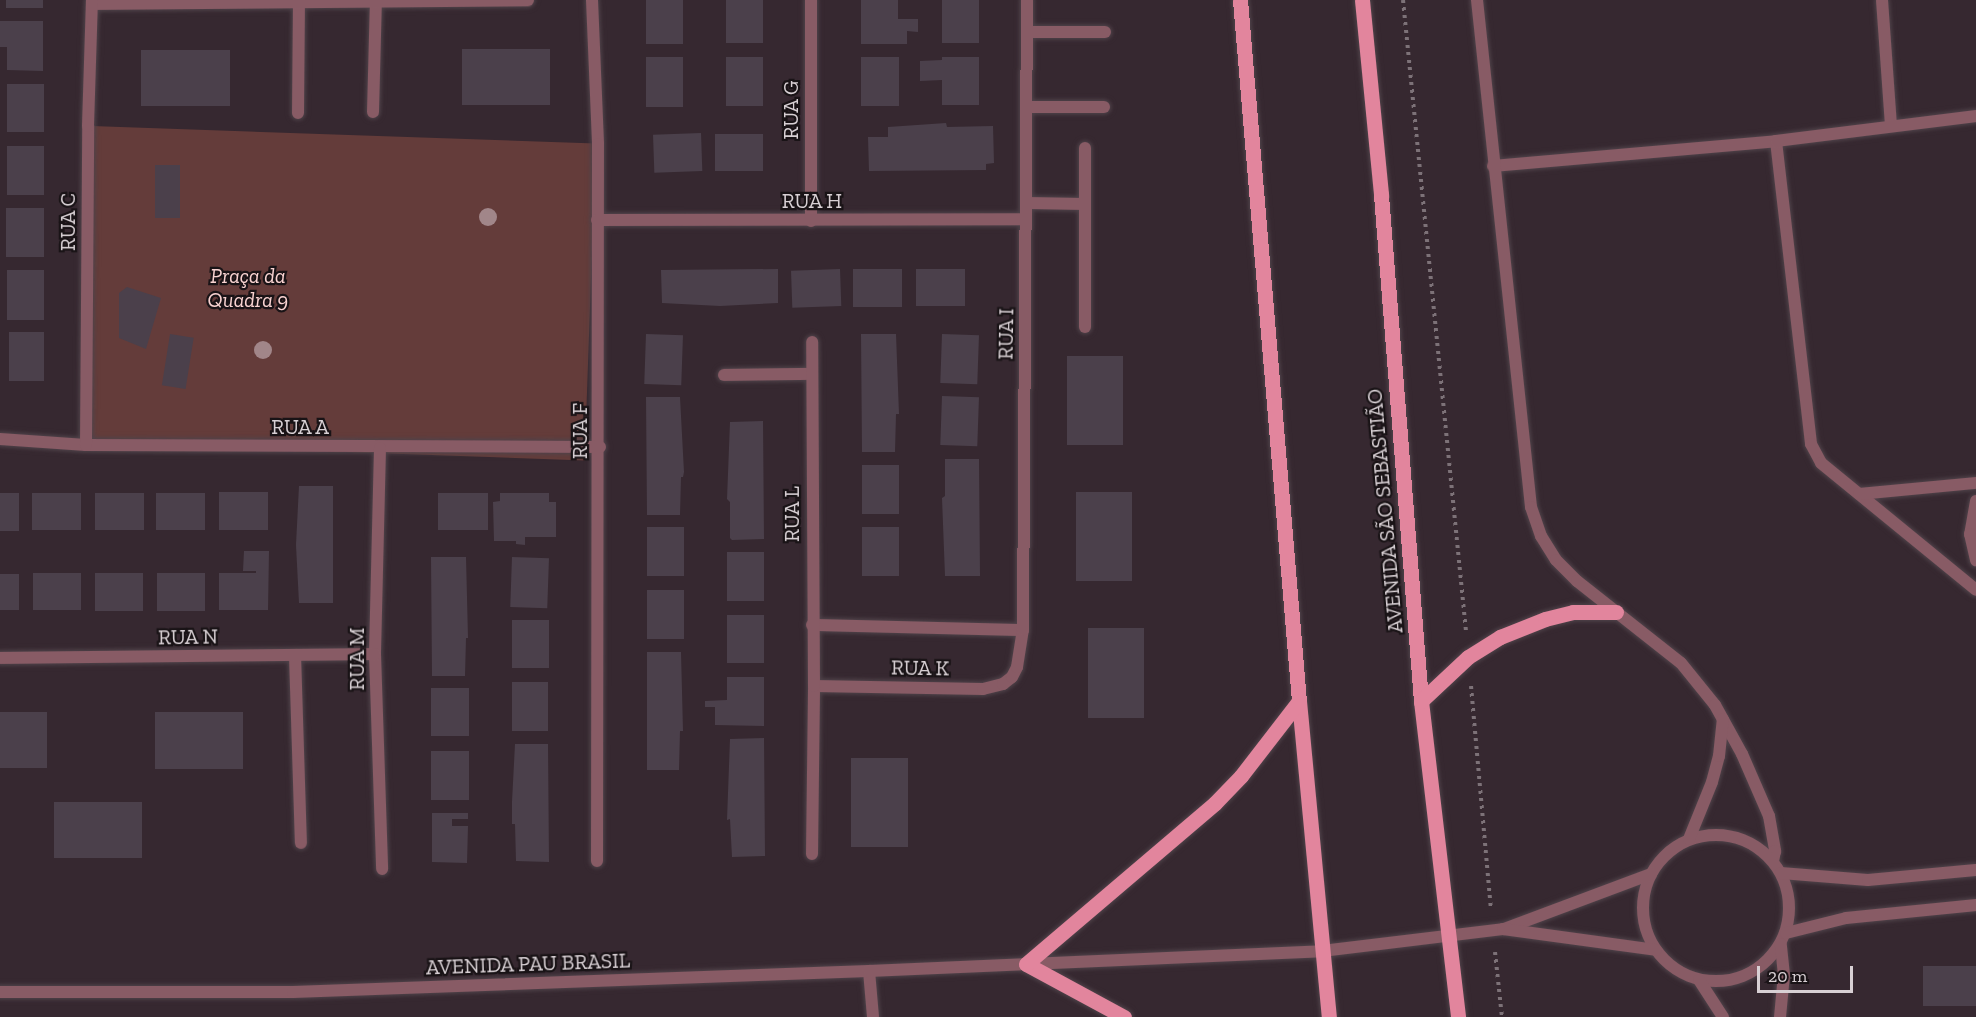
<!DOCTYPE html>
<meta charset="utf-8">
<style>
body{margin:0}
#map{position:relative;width:1976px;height:1017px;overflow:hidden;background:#362830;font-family:"Zilla Slab",serif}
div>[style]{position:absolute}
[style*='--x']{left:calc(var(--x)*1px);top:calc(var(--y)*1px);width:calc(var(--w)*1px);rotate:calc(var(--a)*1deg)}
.green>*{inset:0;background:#643c3a;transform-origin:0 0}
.building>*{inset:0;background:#4b404b;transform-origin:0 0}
.path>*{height:4px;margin-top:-2px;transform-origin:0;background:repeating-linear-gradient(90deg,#7d7278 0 3px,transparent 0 7.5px)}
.roads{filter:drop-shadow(0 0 2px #50434a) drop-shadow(0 0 2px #50434a)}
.service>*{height:12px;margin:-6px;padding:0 6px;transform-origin:6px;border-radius:6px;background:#885b65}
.minor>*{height:12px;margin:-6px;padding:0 6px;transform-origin:6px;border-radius:6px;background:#885b65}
.tertiary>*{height:12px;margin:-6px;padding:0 6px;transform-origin:6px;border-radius:6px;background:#885b65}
.tertiary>.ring{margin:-6px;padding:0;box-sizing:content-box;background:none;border:12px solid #885b65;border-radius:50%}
.primary>*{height:15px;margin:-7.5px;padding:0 7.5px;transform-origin:7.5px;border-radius:7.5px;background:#e2859d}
.trees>*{width:18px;height:18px;margin:-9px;border-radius:50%;background:#a18689}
span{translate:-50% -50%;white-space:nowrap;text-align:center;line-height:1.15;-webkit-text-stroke:4.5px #191316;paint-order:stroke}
.street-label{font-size:21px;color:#d8d0d4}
.park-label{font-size:21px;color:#f9d3d1;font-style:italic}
.scale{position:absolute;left:1757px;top:966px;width:96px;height:27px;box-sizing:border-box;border:3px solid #d8d0d4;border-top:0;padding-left:8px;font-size:18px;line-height:21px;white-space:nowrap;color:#d8d0d4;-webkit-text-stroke:4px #191316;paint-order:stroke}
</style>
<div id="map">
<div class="green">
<div style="left:92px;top:126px;width:504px;height:317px;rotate:2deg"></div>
</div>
<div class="building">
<div style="left:6px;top:0;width:37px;height:8px"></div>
<div style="left:646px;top:0;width:37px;height:44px"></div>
<div style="left:726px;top:0;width:37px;height:43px"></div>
<div style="clip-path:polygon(861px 0,898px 0,898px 19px,918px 19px,918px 32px,907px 31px,907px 44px,861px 44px)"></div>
<div style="left:942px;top:0;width:37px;height:43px"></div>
<div style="clip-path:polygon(0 21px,43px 21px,43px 71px,7px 70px,7px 47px,0 47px)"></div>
<div style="left:550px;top:49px;width:56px;height:88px;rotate:90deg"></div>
<div style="left:230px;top:50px;width:56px;height:89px;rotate:90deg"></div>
<div style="left:646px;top:57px;width:37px;height:50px"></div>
<div style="left:726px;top:57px;width:37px;height:49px"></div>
<div style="left:861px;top:57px;width:38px;height:49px"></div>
<div style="clip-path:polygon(942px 57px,979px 57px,979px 105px,942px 105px,942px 80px,920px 81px,920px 61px,942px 60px)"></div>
<div style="left:7px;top:84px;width:37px;height:48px"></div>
<div style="clip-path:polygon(946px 123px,947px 127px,993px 126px,994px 163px,986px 164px,986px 170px,869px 171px,868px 137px,888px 137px,888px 127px)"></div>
<div style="left:701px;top:133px;width:38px;height:48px;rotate:88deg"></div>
<div style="left:715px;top:134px;width:48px;height:37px"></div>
<div style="left:7px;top:146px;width:37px;height:49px"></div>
<div style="left:180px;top:165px;width:53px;height:25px;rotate:90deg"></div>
<div style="left:6px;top:208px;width:38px;height:49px"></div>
<div style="clip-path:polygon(778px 269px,778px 303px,720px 306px,662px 303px,661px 270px)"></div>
<div style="left:840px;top:269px;width:37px;height:49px;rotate:88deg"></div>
<div style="left:853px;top:269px;width:49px;height:38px"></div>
<div style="left:916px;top:269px;width:49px;height:37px"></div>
<div style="left:44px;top:270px;width:50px;height:37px;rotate:90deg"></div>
<div style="clip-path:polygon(127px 287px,161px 298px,146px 349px,119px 338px,119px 293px)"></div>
<div style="left:9px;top:332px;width:35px;height:49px"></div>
<div style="left:170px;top:334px;width:24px;height:52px;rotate:9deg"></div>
<div style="left:646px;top:334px;width:37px;height:50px;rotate:2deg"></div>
<div style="clip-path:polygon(861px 334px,896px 334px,899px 414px,896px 414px,895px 452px,862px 452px)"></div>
<div style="left:942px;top:334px;width:37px;height:49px;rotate:2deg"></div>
<div style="left:1067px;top:356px;width:56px;height:89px"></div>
<div style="left:942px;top:396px;width:37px;height:49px;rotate:2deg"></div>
<div style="clip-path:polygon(646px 397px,680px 397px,684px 472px,683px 477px,681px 477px,680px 515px,647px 515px)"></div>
<div style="clip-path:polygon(763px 421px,764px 539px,732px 540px,730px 538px,730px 502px,727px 499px,730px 422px)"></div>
<div style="clip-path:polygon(945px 459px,979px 459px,980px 576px,945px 576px,942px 498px,945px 496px)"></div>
<div style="left:862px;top:465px;width:37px;height:49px"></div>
<div style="clip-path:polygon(299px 486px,333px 486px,333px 603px,299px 603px,296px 545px)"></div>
<div style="left:268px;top:492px;width:38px;height:49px;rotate:90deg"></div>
<div style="left:1132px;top:492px;width:89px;height:56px;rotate:90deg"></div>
<div style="left:0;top:493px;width:19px;height:38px"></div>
<div style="left:32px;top:493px;width:49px;height:37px"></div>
<div style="left:95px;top:493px;width:49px;height:37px"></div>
<div style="left:156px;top:493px;width:49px;height:37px"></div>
<div style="left:438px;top:493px;width:50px;height:37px"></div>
<div style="clip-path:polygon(500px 493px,549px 493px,549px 502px,556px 502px,556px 537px,525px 537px,525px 545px,516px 544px,516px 541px,494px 541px,493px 502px,500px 501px)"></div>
<div style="left:684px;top:527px;width:49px;height:37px;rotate:90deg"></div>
<div style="left:862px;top:527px;width:37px;height:49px"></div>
<div style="clip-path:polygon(244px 551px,269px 551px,268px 610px,219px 610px,219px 573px,256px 573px,256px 571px,243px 571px)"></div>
<div style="left:727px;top:552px;width:37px;height:49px"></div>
<div style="clip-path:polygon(431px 557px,466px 557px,468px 638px,466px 638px,465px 676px,432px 676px)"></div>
<div style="left:512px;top:557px;width:37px;height:50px;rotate:2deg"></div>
<div style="left:33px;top:573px;width:48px;height:37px"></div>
<div style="left:95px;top:573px;width:48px;height:38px"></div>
<div style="left:157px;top:573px;width:48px;height:38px"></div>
<div style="left:0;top:574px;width:19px;height:36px"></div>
<div style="left:647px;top:590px;width:37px;height:49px"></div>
<div style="left:727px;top:615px;width:37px;height:48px"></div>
<div style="left:512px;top:620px;width:37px;height:48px"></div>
<div style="left:1088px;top:628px;width:56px;height:90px"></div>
<div style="clip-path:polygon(647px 652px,681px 652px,683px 731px,680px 731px,679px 770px,647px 770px)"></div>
<div style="clip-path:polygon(727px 677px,764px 677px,764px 726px,715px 725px,715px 707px,705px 707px,705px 701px,727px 700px)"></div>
<div style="left:512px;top:682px;width:36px;height:49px"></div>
<div style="left:469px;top:688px;width:48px;height:38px;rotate:90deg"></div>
<div style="left:0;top:712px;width:47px;height:56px"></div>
<div style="left:155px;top:712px;width:88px;height:57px"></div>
<div style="clip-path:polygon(764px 738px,765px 856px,732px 857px,730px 819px,727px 820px,730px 739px)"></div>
<div style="clip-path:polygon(515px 744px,548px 744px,549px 862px,516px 861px,515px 824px,512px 824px,512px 802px)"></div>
<div style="left:431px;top:751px;width:38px;height:49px"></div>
<div style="left:908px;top:758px;width:89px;height:57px;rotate:90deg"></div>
<div style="left:54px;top:802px;width:88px;height:56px"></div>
<div style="clip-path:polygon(432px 813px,468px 813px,468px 819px,452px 819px,452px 826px,468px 826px,467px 863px,432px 862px)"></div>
<div style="left:1976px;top:966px;width:40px;height:53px;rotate:90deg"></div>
</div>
<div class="path">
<div style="--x:1403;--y:0;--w:634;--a:84.3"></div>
<div style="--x:1471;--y:686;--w:224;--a:84.9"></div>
<div style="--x:1495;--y:952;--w:65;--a:83.9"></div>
</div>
<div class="roads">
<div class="service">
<div style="--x:1027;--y:32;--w:78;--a:0"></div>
<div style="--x:1026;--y:107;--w:78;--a:0"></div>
<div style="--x:373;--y:112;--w:111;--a:-88.5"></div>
<div style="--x:298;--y:113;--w:111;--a:-89.5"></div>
<div style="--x:1027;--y:203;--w:58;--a:1"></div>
<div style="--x:1085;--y:327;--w:179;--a:-90"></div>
<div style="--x:724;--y:375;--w:88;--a:-0.7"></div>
<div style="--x:812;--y:625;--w:211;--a:1.4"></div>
</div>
<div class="minor">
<div style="--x:592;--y:0;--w:144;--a:87.6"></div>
<div style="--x:598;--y:144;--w:717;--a:90.08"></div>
<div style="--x:811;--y:0;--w:221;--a:90"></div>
<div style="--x:1882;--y:0;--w:125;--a:85.9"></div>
<div style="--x:92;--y:4;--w:436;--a:-0.5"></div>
<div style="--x:1776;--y:141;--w:305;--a:83.4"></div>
<div style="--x:1811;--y:444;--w:21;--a:62"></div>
<div style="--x:1821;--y:463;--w:200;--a:39.3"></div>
<div style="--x:1493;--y:166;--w:284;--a:-5"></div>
<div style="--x:1776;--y:141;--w:202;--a:-7.1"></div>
<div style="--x:597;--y:220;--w:429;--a:-0.1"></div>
<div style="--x:0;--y:439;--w:86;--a:4"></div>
<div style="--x:86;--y:445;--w:514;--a:0.22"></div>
<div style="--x:86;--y:445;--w:319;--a:-89.6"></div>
<div style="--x:88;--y:126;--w:126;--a:-88.2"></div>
<div style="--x:380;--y:448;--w:206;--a:91.4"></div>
<div style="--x:375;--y:654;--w:215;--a:88.1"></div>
<div style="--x:1859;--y:494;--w:118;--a:-5.4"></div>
<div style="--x:1976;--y:501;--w:34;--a:100"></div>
<div style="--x:1970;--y:534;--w:27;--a:77"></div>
<div style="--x:295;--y:655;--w:188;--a:88.2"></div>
<div style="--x:0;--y:658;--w:375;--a:-0.6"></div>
<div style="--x:814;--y:686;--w:169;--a:1"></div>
<div style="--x:983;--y:689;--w:21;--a:-14"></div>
<div style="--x:1003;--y:684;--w:11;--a:-38"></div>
<div style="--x:1012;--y:677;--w:11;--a:-63"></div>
<div style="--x:1017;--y:667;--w:37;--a:-81"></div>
<div style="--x:1023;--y:630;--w:630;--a:-89.64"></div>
<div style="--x:812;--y:854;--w:168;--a:-89.3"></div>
<div style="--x:814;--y:686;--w:344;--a:-90.3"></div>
<div style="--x:869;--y:971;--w:46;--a:85"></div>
</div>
<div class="tertiary">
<div style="--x:1477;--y:0;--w:510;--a:83.92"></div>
<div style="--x:1531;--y:507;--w:31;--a:71"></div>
<div style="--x:1541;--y:536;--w:28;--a:58"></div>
<div style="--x:1556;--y:560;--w:30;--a:45"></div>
<div style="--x:1577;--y:581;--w:132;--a:38.3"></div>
<div style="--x:1681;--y:663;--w:54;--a:51"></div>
<div style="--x:1715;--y:705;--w:56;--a:61.1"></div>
<div style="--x:1742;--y:754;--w:68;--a:66.5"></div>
<div style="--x:1769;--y:816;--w:36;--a:80"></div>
<div style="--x:1775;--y:851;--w:10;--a:101"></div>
<div class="ring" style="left:1643px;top:835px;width:134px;height:134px"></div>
<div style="--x:1689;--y:839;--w:61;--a:-68"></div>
<div style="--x:1712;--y:782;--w:27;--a:-75"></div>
<div style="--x:1719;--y:756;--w:37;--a:-84"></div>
<div style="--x:1781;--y:873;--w:87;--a:4.6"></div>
<div style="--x:1868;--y:880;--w:108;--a:-5.3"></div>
<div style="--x:1504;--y:929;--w:157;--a:-20.5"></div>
<div style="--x:1786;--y:933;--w:62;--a:-14"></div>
<div style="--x:1846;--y:918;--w:131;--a:-5.7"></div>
<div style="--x:1699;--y:980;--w:44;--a:57"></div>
<div style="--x:0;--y:992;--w:293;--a:0"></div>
<div style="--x:293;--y:992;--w:576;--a:-2.09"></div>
<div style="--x:869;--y:971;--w:453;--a:-2.5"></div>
<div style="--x:1322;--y:951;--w:182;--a:-6.9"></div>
<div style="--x:1503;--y:929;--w:154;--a:7.8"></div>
<div style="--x:1780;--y:1017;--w:42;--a:-84.6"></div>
<div style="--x:1784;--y:975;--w:31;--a:-96"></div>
</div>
<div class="primary">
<div style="--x:1240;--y:0;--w:703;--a:85.19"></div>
<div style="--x:1299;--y:701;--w:317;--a:84.6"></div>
<div style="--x:1362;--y:0;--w:196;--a:84.4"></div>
<div style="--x:1381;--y:195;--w:508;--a:85.48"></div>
<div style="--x:1421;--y:701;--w:318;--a:83.3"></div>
<div style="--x:1421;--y:701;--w:64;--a:-43.1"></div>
<div style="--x:1468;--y:657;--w:38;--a:-32"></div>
<div style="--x:1500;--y:637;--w:48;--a:-21.8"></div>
<div style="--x:1545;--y:619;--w:29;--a:-14"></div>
<div style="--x:1573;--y:612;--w:43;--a:0"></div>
<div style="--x:1124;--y:1017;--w:111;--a:-151.6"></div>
<div style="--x:1026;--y:964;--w:248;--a:-40.4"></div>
<div style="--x:1215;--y:803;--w:37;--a:-46"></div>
<div style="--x:1241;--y:776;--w:95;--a:-52.3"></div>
</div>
</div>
<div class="trees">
<div style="left:488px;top:217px"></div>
<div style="left:263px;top:350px"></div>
</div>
<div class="street-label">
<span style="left:791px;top:110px;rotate:-90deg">RUA G</span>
<span style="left:812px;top:201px">RUA H</span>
<span style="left:68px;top:222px;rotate:-90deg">RUA C</span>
<span style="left:1006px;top:334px;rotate:-89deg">RUA I</span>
<span style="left:300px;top:427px">RUA A</span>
<span style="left:580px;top:431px;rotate:-90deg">RUA F</span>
<span style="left:1385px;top:511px;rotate:-95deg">AVENIDA SÃO SEBASTIÃO</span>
<span style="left:792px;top:514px;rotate:-90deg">RUA L</span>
<span style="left:188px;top:637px;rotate:-1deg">RUA N</span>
<span style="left:357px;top:659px;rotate:-90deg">RUA M</span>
<span style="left:920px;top:668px;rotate:1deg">RUA K</span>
<span style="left:528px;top:964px;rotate:-2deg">AVENIDA PAU BRASIL</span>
</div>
<div class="park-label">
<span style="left:248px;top:288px">Praça da<br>Quadra 9</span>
</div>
<div class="scale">20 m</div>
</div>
